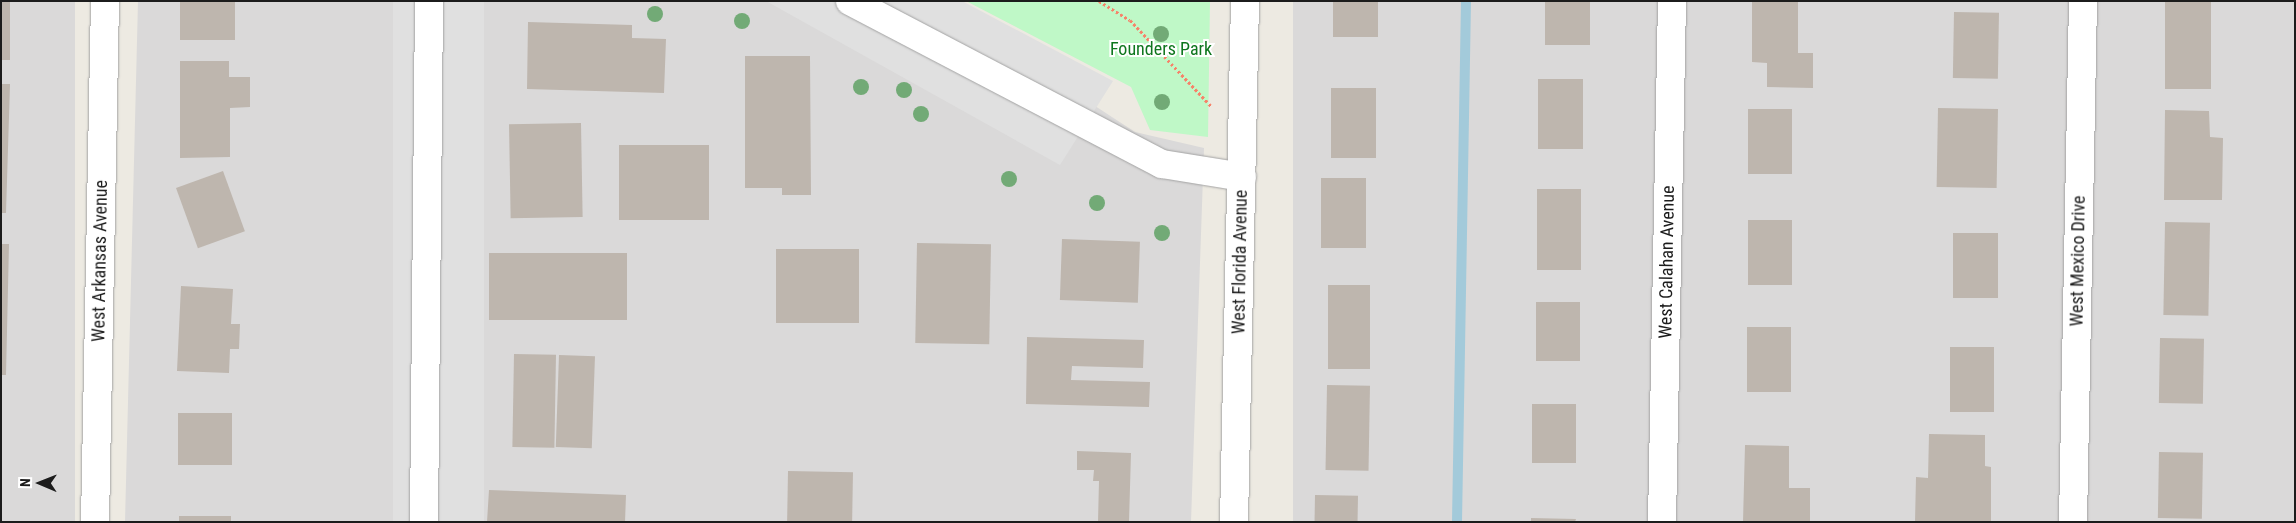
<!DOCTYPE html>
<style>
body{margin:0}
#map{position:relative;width:2296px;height:523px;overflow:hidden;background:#edeae2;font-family:"Roboto Condensed",sans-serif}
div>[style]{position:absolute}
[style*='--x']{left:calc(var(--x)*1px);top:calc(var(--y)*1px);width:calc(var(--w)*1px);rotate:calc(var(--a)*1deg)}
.residential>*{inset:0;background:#dad9d9;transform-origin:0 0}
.park>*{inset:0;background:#bff8c7}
.parking>*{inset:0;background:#e0e0e0;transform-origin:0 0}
.stream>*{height:10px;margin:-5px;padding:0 5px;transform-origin:5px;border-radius:5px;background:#a3cada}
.building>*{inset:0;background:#beb6ae;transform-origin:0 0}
.path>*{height:3px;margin-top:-1.5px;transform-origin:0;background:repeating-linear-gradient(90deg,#f6836a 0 2.5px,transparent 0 5px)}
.roads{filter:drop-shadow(0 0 1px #a3a3a3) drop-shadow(0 0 1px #a3a3a3)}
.minor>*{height:28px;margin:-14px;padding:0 14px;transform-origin:14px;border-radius:14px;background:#fff}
.trees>*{width:16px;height:16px;margin:-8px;border-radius:50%;background:#72aa76}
span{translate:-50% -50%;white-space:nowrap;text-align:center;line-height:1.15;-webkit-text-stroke:4px #fff;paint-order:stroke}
.park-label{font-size:18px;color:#0e761e}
.street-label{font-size:18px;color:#1c1c1c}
.frame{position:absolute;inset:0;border:2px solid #1c1c1c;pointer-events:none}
.north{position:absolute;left:15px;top:458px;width:50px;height:50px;-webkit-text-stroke:4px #fff;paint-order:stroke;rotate:271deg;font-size:14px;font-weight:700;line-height:20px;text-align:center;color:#1c1c1c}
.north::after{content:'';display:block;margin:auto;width:18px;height:22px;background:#1c1c1c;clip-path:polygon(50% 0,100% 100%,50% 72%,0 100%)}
</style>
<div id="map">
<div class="residential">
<div style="left:1px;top:1px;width:74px;height:521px"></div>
<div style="clip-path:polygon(138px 1px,934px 1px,1135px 132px,1204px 148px,1191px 522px,125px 522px)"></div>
<div style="left:1293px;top:1px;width:1002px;height:521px"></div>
</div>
<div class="park">
<div style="clip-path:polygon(966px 1px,1210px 1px,1208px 137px,1150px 130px,1131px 87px)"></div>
</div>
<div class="parking">
<div style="left:393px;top:1px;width:91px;height:521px"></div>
<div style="clip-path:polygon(766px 1px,962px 1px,1113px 81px,1060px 165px)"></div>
</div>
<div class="stream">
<div style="--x:1457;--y:522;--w:521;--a:-89.01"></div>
</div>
<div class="building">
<div style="left:1px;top:1px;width:9px;height:59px"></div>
<div style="left:180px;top:1px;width:55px;height:39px"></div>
<div style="left:1333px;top:1px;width:45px;height:36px"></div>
<div style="left:1545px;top:1px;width:45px;height:44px"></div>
<div style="clip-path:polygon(1752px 1px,1798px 1px,1798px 53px,1813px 53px,1813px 88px,1767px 87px,1767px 63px,1752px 62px)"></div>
<div style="left:2165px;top:1px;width:46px;height:88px"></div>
<div style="left:1954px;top:12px;width:45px;height:66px;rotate:1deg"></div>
<div style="clip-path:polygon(528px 22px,632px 25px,632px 38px,666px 39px,664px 93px,527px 89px)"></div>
<div style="clip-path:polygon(745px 56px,810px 56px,811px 195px,782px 195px,782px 188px,745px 188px)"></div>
<div style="clip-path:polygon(180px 61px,229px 61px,229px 77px,250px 77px,250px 107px,230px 108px,230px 157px,180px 158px)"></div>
<div style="left:1538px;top:79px;width:45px;height:70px"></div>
<div style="clip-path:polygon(1px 84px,10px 84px,6px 213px,1px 213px)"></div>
<div style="left:1331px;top:88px;width:45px;height:70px"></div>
<div style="left:1938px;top:108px;width:60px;height:79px;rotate:1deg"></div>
<div style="left:1748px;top:109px;width:44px;height:65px"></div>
<div style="clip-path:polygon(2165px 110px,2209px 111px,2210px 137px,2223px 138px,2222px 200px,2164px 200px)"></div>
<div style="left:581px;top:123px;width:94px;height:72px;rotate:89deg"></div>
<div style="left:709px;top:145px;width:75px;height:90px;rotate:90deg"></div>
<div style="left:223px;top:171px;width:64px;height:50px;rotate:70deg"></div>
<div style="left:1321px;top:178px;width:45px;height:70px"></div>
<div style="left:1537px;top:189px;width:44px;height:81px"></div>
<div style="left:1748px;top:220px;width:44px;height:65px"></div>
<div style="left:2165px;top:222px;width:45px;height:93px;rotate:1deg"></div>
<div style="left:1953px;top:233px;width:45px;height:65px"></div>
<div style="left:1062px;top:239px;width:78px;height:61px;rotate:2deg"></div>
<div style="left:917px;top:243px;width:74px;height:100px;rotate:1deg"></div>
<div style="clip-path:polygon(1px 244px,9px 244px,6px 375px,1px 375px)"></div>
<div style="left:859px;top:249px;width:74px;height:83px;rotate:90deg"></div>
<div style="left:489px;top:253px;width:138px;height:67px"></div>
<div style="left:1328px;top:285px;width:42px;height:84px"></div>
<div style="clip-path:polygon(181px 286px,233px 289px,231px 324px,240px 324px,239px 349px,230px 349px,229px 373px,177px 371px)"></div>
<div style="left:1536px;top:302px;width:44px;height:59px"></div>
<div style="left:1747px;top:327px;width:44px;height:65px"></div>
<div style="clip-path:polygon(1027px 337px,1144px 340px,1143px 368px,1072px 366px,1071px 380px,1150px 382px,1149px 407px,1026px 404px)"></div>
<div style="left:2160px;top:338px;width:44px;height:65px;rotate:1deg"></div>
<div style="left:1950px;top:347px;width:44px;height:65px"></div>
<div style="left:514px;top:354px;width:42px;height:93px;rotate:1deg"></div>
<div style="left:559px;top:355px;width:36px;height:92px;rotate:2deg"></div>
<div style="left:1327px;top:385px;width:43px;height:85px;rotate:1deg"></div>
<div style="left:1532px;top:404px;width:44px;height:59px"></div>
<div style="left:178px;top:413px;width:54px;height:52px"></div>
<div style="clip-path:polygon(1929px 434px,1985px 435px,1985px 466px,1991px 467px,1991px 522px,1915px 522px,1916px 477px,1928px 478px)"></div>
<div style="clip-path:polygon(1745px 445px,1789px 446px,1789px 488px,1810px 488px,1810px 522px,1743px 522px)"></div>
<div style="clip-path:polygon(1077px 451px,1131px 453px,1129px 522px,1098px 522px,1099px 481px,1093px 481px,1094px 470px,1077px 470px)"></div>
<div style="left:2159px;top:452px;width:44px;height:66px;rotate:1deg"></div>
<div style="left:788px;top:471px;width:65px;height:51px;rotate:1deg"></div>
<div style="clip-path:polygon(489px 490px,626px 495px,625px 522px,487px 522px)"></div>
<div style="left:1315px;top:495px;width:43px;height:27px;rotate:1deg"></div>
<div style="left:179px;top:516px;width:52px;height:6px"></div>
<div style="clip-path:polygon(1531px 518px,1576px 519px,1575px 522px,1531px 522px)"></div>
</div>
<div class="path">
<div style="--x:1099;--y:1;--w:36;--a:32"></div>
<div style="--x:1130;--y:20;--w:118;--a:46.7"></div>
</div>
<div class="roads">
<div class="minor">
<div style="--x:850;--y:1;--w:352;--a:27.6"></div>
<div style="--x:1162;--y:164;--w:81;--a:9.2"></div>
<div style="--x:95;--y:522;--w:521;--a:-88.9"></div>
<div style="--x:424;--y:522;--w:521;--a:-89.45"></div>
<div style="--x:1234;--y:522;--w:521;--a:-88.79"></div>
<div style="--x:1662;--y:522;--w:521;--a:-88.9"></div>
<div style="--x:2073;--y:522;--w:521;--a:-88.9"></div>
</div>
</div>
<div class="trees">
<div style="left:655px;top:14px"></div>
<div style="left:742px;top:21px"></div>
<div style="left:1161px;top:34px"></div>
<div style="left:861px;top:87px"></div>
<div style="left:904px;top:90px"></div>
<div style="left:1162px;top:102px"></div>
<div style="left:921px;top:114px"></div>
<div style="left:1009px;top:179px"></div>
<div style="left:1097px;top:203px"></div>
<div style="left:1162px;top:233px"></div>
</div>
<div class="park-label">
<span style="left:1161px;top:49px">Founders Park</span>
</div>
<div class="street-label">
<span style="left:100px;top:261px;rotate:-89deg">West Arkansas Avenue</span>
<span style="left:2078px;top:261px;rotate:-89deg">West Mexico Drive</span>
<span style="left:1240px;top:262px;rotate:-89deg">West Florida Avenue</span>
<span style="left:1667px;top:262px;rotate:-89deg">West Calahan Avenue</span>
</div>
<div class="frame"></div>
<div class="north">N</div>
</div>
